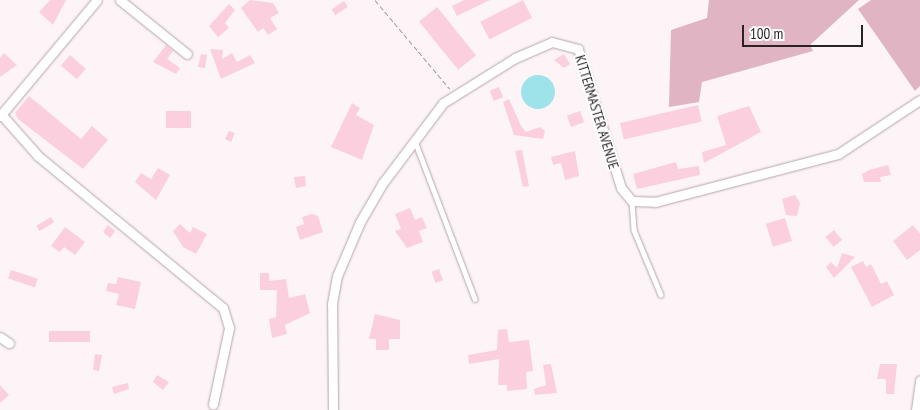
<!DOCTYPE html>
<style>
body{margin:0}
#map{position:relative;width:920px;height:410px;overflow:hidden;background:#fcf4f7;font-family:"PT Sans Narrow",sans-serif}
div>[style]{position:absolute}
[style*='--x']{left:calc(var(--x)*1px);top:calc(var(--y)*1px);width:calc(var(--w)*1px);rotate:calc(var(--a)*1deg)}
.green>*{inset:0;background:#e1b4c4}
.water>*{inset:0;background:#9ee2ea}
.round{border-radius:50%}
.building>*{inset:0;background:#fccfdf;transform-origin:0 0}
.path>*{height:1px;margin-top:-0.5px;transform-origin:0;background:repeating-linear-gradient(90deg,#999194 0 5px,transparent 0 7.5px)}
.roads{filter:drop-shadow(0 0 1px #b7a4ab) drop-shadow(0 0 1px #b7a4ab)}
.lane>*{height:4.5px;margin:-2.25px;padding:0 2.25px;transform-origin:2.25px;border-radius:2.25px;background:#fff}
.street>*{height:9px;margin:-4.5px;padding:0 4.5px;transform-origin:4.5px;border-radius:4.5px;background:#fff}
span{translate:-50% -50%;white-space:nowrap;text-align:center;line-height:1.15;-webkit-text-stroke:4px #fff;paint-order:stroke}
.street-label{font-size:14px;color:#2a2325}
.scale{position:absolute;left:742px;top:25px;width:121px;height:22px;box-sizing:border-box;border:2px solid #2a2325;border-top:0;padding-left:6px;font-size:15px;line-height:18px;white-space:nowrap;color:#2a2325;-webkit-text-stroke:4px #fff;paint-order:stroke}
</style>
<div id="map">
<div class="green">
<div style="clip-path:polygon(709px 0,859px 0,810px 45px,813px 51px,702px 82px,699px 102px,669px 107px,671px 30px,707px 18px)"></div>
<div style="clip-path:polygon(871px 0,920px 0,920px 86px,915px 91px,858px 9px)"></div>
</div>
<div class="water">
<div class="round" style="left:521px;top:75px;width:34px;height:34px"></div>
</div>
<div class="building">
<div style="clip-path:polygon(50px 0,66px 0,53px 25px,39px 12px)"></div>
<div style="clip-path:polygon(250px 0,273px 3px,279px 13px,270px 18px,277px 29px,268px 35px,263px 28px,258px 32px,241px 8px)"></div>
<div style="clip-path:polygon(464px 0,490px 0,457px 16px,452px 6px)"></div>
<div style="left:523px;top:0;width:20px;height:48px;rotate:63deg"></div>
<div style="left:344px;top:1px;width:7px;height:15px;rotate:56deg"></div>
<div style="clip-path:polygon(229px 4px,235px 10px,225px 23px,229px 28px,218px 37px,209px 26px)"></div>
<div style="left:437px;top:7px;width:62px;height:23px;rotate:51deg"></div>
<div style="clip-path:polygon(166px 45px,173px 51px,167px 59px,180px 68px,176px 74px,153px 62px)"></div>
<div style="clip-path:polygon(210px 49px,223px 50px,222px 59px,232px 53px,237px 62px,250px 55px,255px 63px,221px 79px)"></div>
<div style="clip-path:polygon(4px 53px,17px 65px,0 77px,0 58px)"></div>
<div style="clip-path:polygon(201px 54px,207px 55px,205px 68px,198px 67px)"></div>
<div style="clip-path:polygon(564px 54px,570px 64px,564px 68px,554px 60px)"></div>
<div style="left:70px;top:55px;width:21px;height:14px;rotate:41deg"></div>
<div style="left:499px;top:87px;width:11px;height:10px;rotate:68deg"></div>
<div style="clip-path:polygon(29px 96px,81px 139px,92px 126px,108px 140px,83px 169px,18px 119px,15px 113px)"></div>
<div style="clip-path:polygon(509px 99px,521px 126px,526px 132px,540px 127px,545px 131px,543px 139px,514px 135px,503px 102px)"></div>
<div style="clip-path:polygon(352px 103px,360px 108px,356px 115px,374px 125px,362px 160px,331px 147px)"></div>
<div style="left:698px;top:105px;width:17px;height:80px;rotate:77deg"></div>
<div style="clip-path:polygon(749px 106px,761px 132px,704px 163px,702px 152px,726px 145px,717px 116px)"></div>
<div style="left:166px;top:111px;width:25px;height:17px"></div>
<div style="left:580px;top:111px;width:12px;height:14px;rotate:70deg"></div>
<div style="clip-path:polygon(229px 131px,235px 133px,231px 142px,225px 139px)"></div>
<div style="clip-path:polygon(522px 150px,529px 186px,523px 187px,515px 151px)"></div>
<div style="clip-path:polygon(575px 151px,579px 176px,565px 180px,561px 163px,553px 165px,551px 157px)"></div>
<div style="clip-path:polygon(676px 162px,678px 169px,699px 166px,700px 175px,637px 189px,633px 174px)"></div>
<div style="clip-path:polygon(888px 165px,891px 175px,880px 177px,881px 182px,864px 182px,862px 174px,869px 170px)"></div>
<div style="clip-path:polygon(158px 168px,170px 175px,156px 200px,135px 182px,141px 173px,151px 179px)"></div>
<div style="clip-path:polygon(305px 176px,306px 186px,296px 188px,294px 177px)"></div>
<div style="clip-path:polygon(795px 195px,800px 203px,797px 216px,786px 215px,782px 199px)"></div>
<div style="clip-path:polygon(410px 208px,415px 220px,422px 217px,427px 228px,419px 231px,423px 242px,407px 248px,395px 231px,401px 229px,395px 214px)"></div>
<div style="clip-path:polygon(312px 214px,318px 216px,323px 232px,300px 240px,296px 227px,304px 224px,302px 217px)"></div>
<div style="left:51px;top:217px;width:6px;height:17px;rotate:59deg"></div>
<div style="left:785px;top:218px;width:24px;height:20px;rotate:73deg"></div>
<div style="clip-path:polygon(180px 224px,190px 233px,193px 227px,207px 234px,196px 254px,183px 247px,173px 231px)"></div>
<div style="clip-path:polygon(108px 225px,115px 231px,110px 238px,103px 232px)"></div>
<div style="clip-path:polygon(913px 225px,920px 234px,920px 250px,907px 260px,893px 241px)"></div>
<div style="clip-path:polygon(65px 227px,85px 242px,75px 255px,64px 247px,60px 252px,51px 246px)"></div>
<div style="left:834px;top:230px;width:13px;height:11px;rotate:51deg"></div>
<div style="clip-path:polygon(842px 253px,855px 257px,834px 278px,826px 267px,831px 262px,837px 268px)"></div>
<div style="clip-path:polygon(863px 261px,866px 267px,871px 264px,881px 284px,887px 281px,894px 295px,872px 307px,851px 267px)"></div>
<div style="left:439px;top:269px;width:12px;height:8px;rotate:70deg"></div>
<div style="left:11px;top:270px;width:28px;height:9px;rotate:18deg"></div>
<div style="clip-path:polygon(260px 273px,269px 273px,269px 281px,286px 279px,289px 298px,305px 294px,310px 313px,285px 325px,287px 334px,272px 338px,269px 319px,276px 317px,277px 290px,260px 290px)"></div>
<div style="clip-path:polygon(118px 277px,141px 282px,135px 309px,116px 305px,119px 294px,106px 291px,108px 283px,116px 284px)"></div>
<div style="clip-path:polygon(375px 314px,400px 320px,400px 339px,389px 339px,389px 350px,376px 350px,376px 339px,369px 339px)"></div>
<div style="clip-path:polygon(507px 329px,509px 342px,529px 340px,533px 371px,526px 372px,527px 389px,507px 391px,507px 385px,498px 385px,499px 359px,469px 364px,468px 355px,497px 350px,498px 330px)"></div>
<div style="left:49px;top:331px;width:41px;height:11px"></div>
<div style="clip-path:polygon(95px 354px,102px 355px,99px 371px,93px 370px)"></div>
<div style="clip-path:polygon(551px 364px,557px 393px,535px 395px,534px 389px,546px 385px,543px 365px)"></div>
<div style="clip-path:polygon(880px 364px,897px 364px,894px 394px,886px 394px,886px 379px,877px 379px)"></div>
<div style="clip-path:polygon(157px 375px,169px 382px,163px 390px,153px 382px)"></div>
<div style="clip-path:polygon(128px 383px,129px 389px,114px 394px,112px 387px)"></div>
<div style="clip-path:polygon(0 385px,9px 395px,0 403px)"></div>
</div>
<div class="path">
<div style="--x:375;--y:0;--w:116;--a:49.9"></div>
</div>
<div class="roads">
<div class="lane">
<div style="--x:415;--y:141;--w:169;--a:69.2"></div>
<div style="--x:632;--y:201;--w:29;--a:86"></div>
<div style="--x:634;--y:230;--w:70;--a:67.4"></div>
</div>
<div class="street">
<div style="--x:120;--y:0;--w:86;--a:38.9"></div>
<div style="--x:1;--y:114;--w:56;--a:48.6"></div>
<div style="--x:38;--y:156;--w:239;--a:39.4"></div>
<div style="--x:223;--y:308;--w:21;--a:73"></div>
<div style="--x:229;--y:328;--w:78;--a:101.9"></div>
<div style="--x:0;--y:116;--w:151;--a:-50.1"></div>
<div style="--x:0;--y:337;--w:11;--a:34"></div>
<div style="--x:333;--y:410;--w:106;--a:-90.5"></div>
<div style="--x:332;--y:304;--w:28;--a:-80"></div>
<div style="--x:337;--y:276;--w:59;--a:-66.9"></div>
<div style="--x:360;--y:222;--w:44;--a:-59.9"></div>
<div style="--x:382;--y:184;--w:101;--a:-53"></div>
<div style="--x:443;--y:103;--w:85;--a:-32"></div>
<div style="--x:515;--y:58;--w:40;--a:-23.4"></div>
<div style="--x:552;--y:42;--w:27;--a:15"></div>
<div style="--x:578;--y:49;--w:145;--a:72.8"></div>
<div style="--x:621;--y:188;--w:17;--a:50"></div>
<div style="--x:632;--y:201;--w:23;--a:2"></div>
<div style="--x:655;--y:202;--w:189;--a:-14.7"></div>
<div style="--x:838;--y:154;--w:98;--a:-33.4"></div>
<div style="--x:916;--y:410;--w:30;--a:-82"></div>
</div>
</div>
<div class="street-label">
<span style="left:597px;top:112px;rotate:73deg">KITTERMASTER AVENUE</span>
</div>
<div class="scale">100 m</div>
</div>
